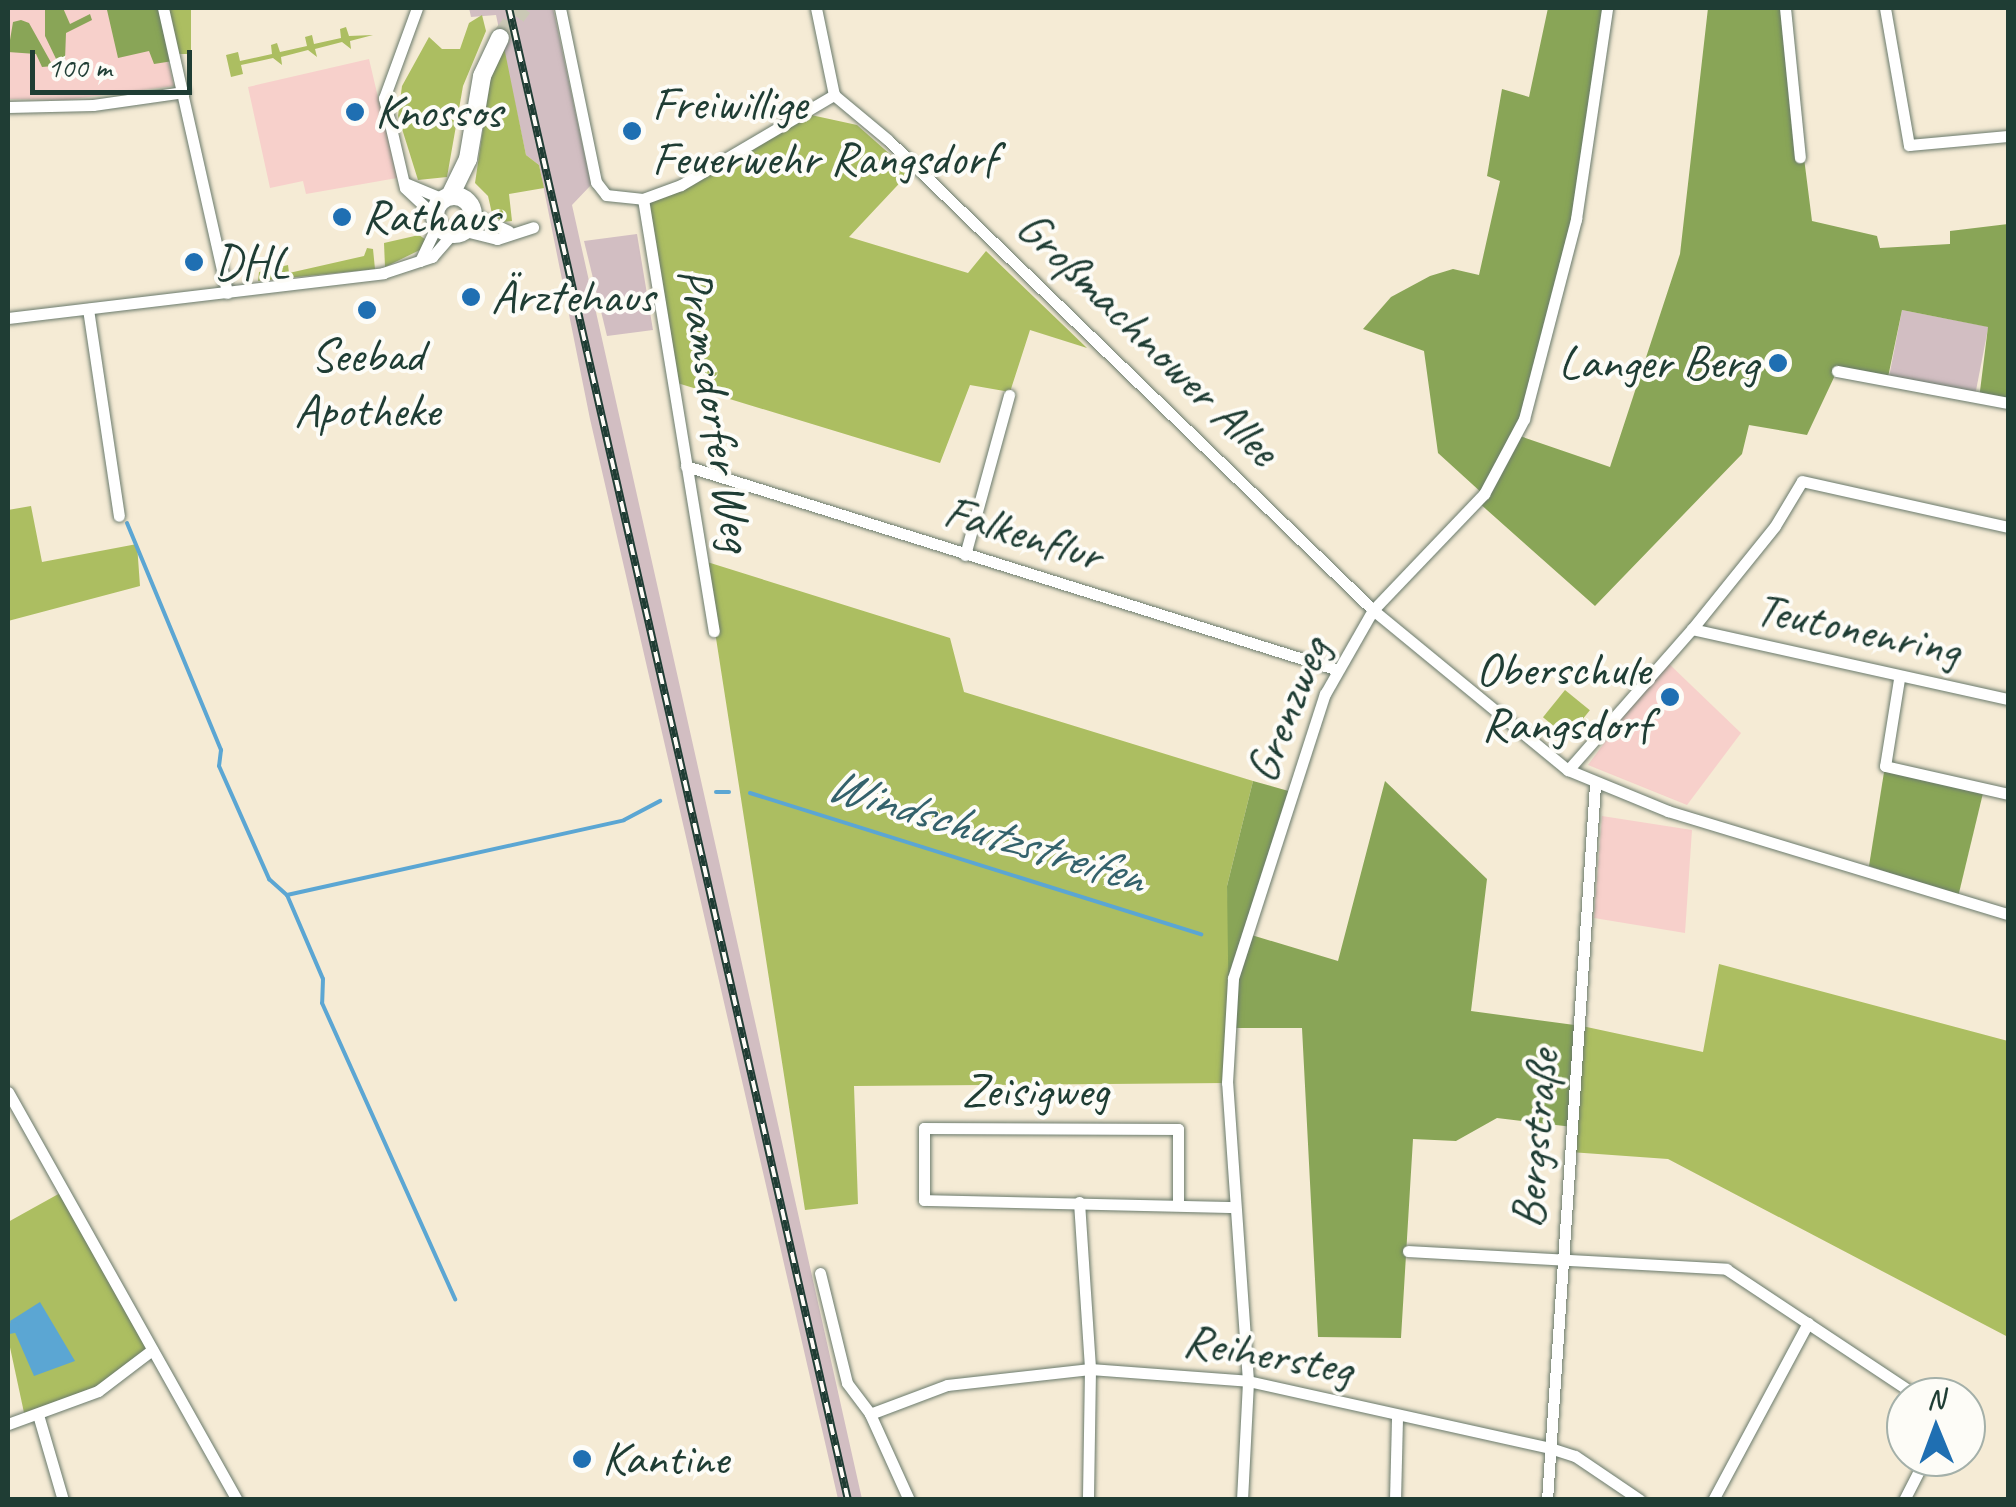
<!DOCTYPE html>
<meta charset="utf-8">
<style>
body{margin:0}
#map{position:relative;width:2016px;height:1507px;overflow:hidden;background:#f5ebd5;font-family:Caveat,sans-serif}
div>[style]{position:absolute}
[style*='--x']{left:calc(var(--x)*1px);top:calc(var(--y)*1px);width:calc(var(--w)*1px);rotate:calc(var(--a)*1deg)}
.built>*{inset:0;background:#f7d0cb}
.industrial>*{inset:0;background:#d2bec2;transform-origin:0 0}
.green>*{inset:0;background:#acbe61;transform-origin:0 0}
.forest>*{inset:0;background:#89a557}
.water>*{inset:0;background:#5ba6d3}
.stream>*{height:4px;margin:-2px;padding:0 2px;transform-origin:2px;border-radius:2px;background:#5ba6d3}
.canal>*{height:11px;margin:-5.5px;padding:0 5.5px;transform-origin:5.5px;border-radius:5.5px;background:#5ba6d3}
.secondary-tunnel>*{height:18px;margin-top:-9px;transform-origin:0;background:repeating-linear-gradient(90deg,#cac8b5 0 18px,transparent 0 27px)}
.roads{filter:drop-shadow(0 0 2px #6a7a6c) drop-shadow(0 0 2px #6a7a6c)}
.street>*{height:11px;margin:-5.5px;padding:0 5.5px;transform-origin:5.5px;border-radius:5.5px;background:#fff}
.secondary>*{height:18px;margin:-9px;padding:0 9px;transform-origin:9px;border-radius:9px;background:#fff}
.secondary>.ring{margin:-9px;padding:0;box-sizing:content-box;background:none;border:18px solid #fff;border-radius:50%}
.rail>*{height:8px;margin-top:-4px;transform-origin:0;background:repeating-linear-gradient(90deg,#fdfcf7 0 11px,#1f3d34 0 22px);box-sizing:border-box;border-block:2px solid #1f3d34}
.dots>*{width:28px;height:28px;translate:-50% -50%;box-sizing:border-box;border:5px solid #fdfcf7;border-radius:50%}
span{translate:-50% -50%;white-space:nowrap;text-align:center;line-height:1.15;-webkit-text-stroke:8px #fdfcf7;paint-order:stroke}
.poi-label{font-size:48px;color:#1f3d34}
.left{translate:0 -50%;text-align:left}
.right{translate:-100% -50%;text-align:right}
.street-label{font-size:48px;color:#1f3d34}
.water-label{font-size:50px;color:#34626c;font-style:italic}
.frame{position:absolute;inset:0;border:10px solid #1f3d34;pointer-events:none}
.north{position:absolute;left:1886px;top:1377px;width:100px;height:100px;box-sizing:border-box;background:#fdfcf7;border:2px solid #a4b0a9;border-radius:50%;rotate:359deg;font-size:28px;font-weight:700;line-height:40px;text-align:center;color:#1f3d34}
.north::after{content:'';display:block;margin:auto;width:35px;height:45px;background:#1f6fb2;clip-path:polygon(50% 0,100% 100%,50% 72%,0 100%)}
.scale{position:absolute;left:30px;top:50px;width:162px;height:45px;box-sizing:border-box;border:5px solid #1f3d34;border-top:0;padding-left:12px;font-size:30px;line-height:35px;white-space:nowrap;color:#1f3d34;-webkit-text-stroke:8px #fdfcf7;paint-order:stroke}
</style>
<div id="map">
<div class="built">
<div style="clip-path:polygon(8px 8px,154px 8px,174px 86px,65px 100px,8px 99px)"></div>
<div style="clip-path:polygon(369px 59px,397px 178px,306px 194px,303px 181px,270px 188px,248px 87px)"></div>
<div style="clip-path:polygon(1665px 660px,1741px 733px,1687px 805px,1588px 765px)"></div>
<div style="clip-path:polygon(1602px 816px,1692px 830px,1685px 933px,1594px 918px)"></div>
</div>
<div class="industrial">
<div style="clip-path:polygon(469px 8px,553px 8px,591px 185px,572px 205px,862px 1499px,838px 1499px,590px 419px,539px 165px,526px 155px,496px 15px,471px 17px)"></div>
<div style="clip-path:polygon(637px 234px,653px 330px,607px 336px,584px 241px)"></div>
<div style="left:1902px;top:310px;width:88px;height:74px;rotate:11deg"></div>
</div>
<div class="green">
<div style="left:167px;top:8px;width:24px;height:46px"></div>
<div style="clip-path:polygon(482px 15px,486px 31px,463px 86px,447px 177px,418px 180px,398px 116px,402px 86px,429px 37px,442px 49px,460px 49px,469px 23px)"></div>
<div style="clip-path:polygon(346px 27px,349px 36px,373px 35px,350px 41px,351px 49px,342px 42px,315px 49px,317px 57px,308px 50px,281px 57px,282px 65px,273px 58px,241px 65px,243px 74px,231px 77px,226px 55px,238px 52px,240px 61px,272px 54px,271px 45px,277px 43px,280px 52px,307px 46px,305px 37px,312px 35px,314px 44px,341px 38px,340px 29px)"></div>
<div style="clip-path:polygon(504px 47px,526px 155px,539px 165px,544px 188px,509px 194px,512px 221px,502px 222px,493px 218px,488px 196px,475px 183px,491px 75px)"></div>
<div style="clip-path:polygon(811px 115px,857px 125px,910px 172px,849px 237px,968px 273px,986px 251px,1087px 348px,1030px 330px,1010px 392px,970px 385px,940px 463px,674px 382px,643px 199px,681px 185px,759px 135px)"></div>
<div style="clip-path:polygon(419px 235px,429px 242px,424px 248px,385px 267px,384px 243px)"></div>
<div style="clip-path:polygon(367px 248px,373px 249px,375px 269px,258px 281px,259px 272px,288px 265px,289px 273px,364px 256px)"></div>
<div style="clip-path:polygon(31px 506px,42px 562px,137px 544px,140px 586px,8px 621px,8px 510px)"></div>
<div style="clip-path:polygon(704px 561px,950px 638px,964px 692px,1253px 781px,1227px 886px,1233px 978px,1227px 1083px,854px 1086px,858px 1204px,805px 1210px)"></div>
<div style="left:1565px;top:690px;width:32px;height:35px;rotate:39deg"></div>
<div style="clip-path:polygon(1719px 964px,2008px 1041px,2008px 1337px,1668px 1159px,1570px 1152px,1582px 1026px,1703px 1052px)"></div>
<div style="clip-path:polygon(62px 1192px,152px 1350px,98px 1391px,26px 1422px,8px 1338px,8px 1222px)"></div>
</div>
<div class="forest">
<div style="clip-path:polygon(45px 8px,63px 8px,70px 24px,90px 14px,92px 20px,66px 33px,65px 60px,58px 63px,45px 36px)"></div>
<div style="clip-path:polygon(163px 8px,173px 61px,154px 64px,149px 51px,118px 58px,107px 10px)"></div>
<div style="clip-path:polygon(1548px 8px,1607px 8px,1576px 219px,1517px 435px,1610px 467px,1680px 254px,1708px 8px,1785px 8px,1812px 221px,1877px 236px,1880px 248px,1950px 244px,1950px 231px,2008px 224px,2008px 403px,1979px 399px,1988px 327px,1902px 310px,1887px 382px,1837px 371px,1807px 435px,1749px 425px,1742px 454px,1595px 606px,1478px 502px,1483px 494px,1438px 453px,1424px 351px,1363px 329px,1391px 297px,1430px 276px,1453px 269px,1479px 275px,1500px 181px,1487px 176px,1502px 89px,1529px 97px)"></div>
<div style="clip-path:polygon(21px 20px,29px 23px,53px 66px,42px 67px,36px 54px,8px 52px,13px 22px)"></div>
<div style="clip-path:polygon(1885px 766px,1984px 789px,1958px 897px,1869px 866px)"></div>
<div style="clip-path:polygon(1253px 781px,1292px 792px,1245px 933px,1338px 961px,1385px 781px,1487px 879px,1471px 1011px,1582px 1026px,1573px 1127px,1497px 1118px,1456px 1141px,1413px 1139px,1401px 1338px,1318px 1337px,1302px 1028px,1229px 1028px,1227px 886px)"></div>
</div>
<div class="water">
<div style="clip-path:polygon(40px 1302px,75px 1361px,34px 1376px,10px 1321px)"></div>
</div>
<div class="stream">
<div style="--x:127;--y:523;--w:246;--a:67.5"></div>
<div style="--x:221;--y:750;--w:16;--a:97"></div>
<div style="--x:219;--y:766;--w:124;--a:66.1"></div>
<div style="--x:269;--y:879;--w:24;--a:42"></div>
<div style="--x:287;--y:895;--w:91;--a:66.8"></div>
<div style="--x:323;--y:979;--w:24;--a:92"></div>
<div style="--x:322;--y:1003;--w:325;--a:65.8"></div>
<div style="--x:716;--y:792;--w:13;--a:0"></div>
<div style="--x:750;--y:793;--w:473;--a:17.4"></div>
<div style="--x:287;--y:895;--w:345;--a:-12.5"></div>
<div style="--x:624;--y:820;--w:41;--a:-27.8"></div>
</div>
<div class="canal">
<div style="--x:8;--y:1328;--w:5;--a:-11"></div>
</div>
<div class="secondary-tunnel">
<div style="--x:500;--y:38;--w:38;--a:-53"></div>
</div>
<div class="roads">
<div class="street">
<div style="--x:163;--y:8;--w:292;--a:77.3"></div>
<div style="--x:417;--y:8;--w:96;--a:110.1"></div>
<div style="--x:384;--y:98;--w:92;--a:76.9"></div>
<div style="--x:405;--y:188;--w:42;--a:43.1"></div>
<div style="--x:560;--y:8;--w:178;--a:78.3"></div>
<div style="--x:596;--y:182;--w:16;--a:52"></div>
<div style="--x:606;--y:195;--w:37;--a:6"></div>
<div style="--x:643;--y:199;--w:40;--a:-20.2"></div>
<div style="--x:681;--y:185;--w:178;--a:-30.5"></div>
<div style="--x:816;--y:8;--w:89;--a:78.3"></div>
<div style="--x:1785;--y:8;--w:150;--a:84.3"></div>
<div style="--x:1885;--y:8;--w:139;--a:80.1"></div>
<div style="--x:1909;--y:145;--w:99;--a:-5.2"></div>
<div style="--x:834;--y:95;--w:70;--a:39.8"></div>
<div style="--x:888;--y:140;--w:675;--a:44.1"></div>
<div style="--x:1373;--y:610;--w:252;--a:39.4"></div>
<div style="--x:1568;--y:770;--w:108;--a:22.3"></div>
<div style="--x:1668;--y:811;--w:355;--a:16.9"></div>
<div style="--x:8;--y:107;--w:85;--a:-1.3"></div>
<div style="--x:93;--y:105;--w:92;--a:-8.1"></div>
<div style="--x:405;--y:183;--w:41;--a:22.8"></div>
<div style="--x:643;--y:199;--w:438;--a:80.7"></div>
<div style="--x:474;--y:215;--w:38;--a:25"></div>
<div style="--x:465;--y:231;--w:33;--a:14"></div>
<div style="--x:497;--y:239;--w:38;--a:-18"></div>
<div style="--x:420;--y:261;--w:42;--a:-64.7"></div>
<div style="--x:88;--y:309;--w:209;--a:81.5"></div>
<div style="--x:8;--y:318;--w:378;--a:-6.8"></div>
<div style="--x:383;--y:273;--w:52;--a:-18.1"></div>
<div style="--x:432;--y:257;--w:30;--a:-49"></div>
<div style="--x:1837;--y:371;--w:174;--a:10.6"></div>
<div style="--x:686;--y:466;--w:683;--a:17.37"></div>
<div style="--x:965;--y:555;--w:166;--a:-74.6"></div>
<div style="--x:1692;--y:629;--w:324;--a:12.5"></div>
<div style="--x:1899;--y:679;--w:88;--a:99.1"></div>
<div style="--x:1885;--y:766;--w:126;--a:12.8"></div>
<div style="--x:1568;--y:770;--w:188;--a:-48.7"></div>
<div style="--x:1692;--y:629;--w:132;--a:-51.1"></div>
<div style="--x:1775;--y:526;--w:52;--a:-59"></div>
<div style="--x:1802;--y:481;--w:211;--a:12.6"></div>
<div style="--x:8;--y:1092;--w:468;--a:60.7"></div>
<div style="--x:1079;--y:1202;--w:167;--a:86.2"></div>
<div style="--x:1090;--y:1369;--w:131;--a:90.9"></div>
<div style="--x:1178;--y:1205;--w:76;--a:-90"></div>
<div style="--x:1178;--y:1129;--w:254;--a:-179.8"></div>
<div style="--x:924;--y:1128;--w:72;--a:90"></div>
<div style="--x:924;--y:1200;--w:310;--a:1.3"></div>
<div style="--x:1408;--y:1251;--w:319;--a:3.2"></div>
<div style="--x:1726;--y:1269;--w:232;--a:33.6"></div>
<div style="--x:820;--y:1273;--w:113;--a:76.2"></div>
<div style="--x:847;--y:1383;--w:39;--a:53"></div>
<div style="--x:870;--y:1414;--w:94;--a:65.6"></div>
<div style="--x:870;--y:1414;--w:82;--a:-20.6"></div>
<div style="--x:947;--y:1385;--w:144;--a:-6.4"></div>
<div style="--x:1090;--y:1369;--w:158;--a:4.3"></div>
<div style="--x:1248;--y:1381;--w:309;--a:12.5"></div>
<div style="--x:1550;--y:1448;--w:26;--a:18"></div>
<div style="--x:1575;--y:1456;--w:78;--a:34.1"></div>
<div style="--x:39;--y:1418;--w:85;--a:73.7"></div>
<div style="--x:8;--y:1424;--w:96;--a:-20.1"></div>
<div style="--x:98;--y:1391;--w:68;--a:-37.2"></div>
<div style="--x:1242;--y:1500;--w:119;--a:-87.1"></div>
<div style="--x:1248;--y:1381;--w:299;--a:-94"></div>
<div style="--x:1227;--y:1083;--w:105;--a:-86.7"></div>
<div style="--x:1233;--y:978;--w:299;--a:-72.1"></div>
<div style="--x:1325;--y:694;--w:97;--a:-60.3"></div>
<div style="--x:1373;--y:610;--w:161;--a:-46.3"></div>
<div style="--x:1484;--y:494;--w:85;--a:-61.9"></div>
<div style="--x:1524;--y:419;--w:207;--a:-75.4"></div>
<div style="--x:1576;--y:219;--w:213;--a:-81.6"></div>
<div style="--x:1395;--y:1500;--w:84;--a:-88.6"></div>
<div style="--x:1547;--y:1500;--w:718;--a:-86.16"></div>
<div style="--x:1713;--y:1500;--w:201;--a:-61.8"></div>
<div style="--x:1904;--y:1500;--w:48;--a:-62.9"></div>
</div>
<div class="secondary">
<div class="ring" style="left:435px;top:196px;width:20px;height:20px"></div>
<div style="--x:450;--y:196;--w:41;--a:-64.1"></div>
<div style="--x:468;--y:159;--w:84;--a:-80.4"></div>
<div style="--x:482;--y:76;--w:42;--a:-64.7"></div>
</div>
</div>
<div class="rail">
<div style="--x:509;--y:8;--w:1530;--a:77.2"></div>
</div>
<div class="dots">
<div style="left:355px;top:112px;background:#1f6fb2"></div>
<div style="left:632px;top:131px;background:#1f6fb2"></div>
<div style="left:342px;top:217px;background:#1f6fb2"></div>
<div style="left:194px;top:262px;background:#1f6fb2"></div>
<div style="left:471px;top:297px;background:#1f6fb2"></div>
<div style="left:367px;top:310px;background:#1f6fb2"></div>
<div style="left:1778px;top:363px;background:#1f6fb2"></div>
<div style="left:1670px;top:697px;background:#1f6fb2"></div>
<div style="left:582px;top:1459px;background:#1f6fb2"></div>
</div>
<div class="poi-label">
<span class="left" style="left:652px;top:131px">Freiwillige<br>Feuerwehr Rangsdorf</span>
<span class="left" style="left:375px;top:112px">Knossos</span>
<span class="left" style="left:362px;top:217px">Rathaus</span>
<span class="left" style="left:214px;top:262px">DHL</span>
<span class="left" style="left:491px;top:297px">Ärztehaus</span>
<span style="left:367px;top:383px">Seebad<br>Apotheke</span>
<span class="right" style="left:1758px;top:363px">Langer Berg</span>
<span class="right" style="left:1650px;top:697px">Oberschule<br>Rangsdorf</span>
<span class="left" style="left:602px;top:1459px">Kantine</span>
</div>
<div class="street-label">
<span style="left:1148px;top:338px;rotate:44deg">Großmachnower Allee</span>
<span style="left:716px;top:409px;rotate:81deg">Pramsdorfer Weg</span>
<span style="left:1023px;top:533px;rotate:17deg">Falkenflur</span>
<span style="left:1858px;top:629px;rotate:12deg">Teutonenring</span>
<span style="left:1287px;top:710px;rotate:-68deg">Grenzweg</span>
<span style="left:1035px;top:1091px">Zeisigweg</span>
<span style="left:1535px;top:1139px;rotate:-85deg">Bergstraße</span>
<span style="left:1268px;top:1354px;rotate:10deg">Reihersteg</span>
</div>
<div class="water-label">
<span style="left:986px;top:830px;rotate:17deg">Windschutzstreifen</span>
</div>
<div class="frame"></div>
<div class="north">N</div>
<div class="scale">100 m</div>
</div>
